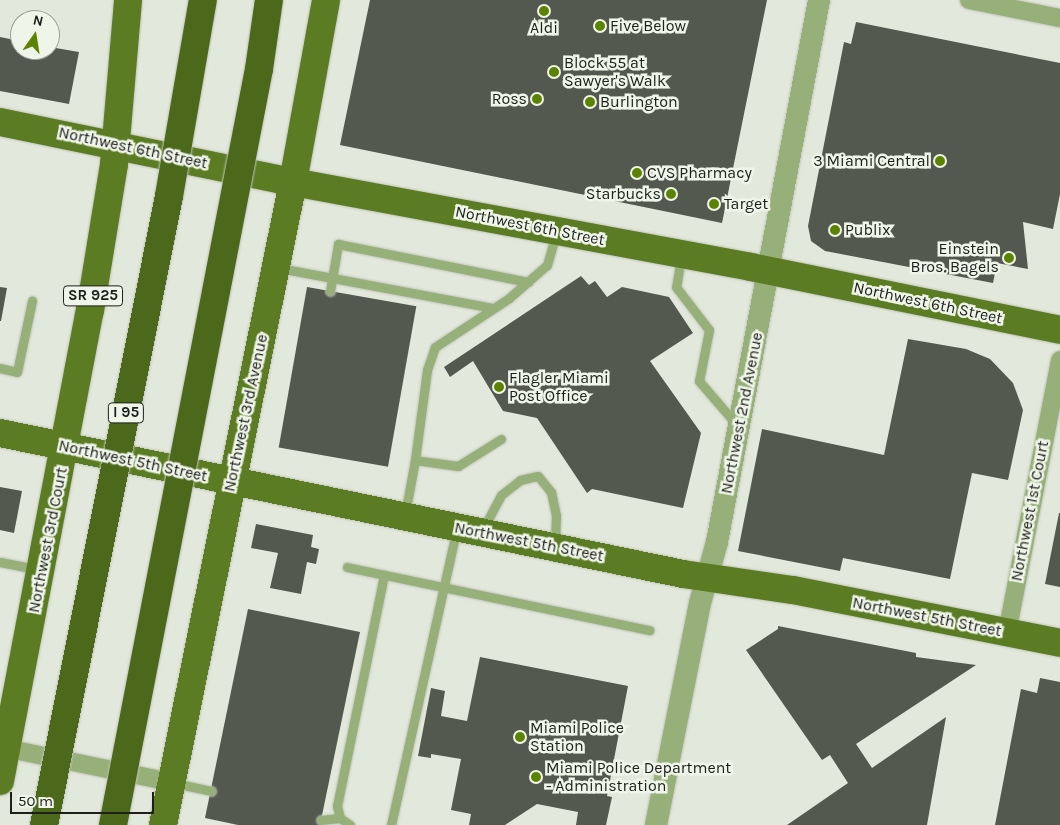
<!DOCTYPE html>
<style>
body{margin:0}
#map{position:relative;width:1060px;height:825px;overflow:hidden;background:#e2e8db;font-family:Karla,sans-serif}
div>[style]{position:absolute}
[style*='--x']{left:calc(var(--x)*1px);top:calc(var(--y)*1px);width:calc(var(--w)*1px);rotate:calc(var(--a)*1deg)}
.building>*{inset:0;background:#54594f;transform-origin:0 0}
.roads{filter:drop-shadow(0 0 1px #bfc4b8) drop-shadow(0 0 1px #bfc4b8)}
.service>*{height:9px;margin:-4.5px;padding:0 4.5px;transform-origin:4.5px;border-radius:4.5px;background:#97af78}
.minor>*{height:18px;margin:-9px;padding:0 9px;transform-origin:9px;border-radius:9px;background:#97af78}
.tertiary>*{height:22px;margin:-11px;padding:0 11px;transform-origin:11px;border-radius:11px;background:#97af78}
.primary>*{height:28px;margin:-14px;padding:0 14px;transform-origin:14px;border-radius:14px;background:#5c7c23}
.bridges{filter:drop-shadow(0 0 1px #bfc4b8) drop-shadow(0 0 1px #bfc4b8)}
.motorway-bridge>*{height:28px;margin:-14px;padding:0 14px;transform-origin:14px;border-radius:14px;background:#4c681b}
.dots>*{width:14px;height:14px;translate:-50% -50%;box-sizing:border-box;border:2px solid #eff5e9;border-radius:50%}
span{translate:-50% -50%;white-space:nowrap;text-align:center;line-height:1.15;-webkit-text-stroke:5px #eff5e9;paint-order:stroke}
.shield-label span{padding:1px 4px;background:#eff5e9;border:1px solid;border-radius:4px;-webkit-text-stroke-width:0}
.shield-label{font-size:15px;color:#1d1f1a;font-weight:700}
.poi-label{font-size:16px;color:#1d1f1a}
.left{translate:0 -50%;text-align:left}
.right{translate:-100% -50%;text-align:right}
.street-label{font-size:16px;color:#1d1f1a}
.north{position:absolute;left:10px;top:10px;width:50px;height:50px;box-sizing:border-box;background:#eff5e9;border:1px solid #9b9f96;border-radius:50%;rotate:13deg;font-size:14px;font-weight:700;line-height:20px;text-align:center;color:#1d1f1a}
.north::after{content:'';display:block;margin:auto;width:18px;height:22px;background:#5c8201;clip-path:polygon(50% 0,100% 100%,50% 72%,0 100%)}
.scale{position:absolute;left:10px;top:792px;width:144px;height:22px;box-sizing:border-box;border:2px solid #1d1f1a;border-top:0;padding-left:6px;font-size:15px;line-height:18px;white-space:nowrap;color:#1d1f1a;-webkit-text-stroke:4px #eff5e9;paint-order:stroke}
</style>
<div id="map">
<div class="building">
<div style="clip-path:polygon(370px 0,767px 0,722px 223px,340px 145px)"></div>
<div style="clip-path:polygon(856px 22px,1060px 63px,1060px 194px,1053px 229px,1023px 222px,1028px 269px,997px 263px,993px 283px,825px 251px,811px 241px,808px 226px,844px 42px,851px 44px)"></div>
<div style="clip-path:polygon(0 37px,20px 41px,20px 50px,50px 50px,50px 47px,79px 52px,69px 104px,0 91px)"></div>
<div style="clip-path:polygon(581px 276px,589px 285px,595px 281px,607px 297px,622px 287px,669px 297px,693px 333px,650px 361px,701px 433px,683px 508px,592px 489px,587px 493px,537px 418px,503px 411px,473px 361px,450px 377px,444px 367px)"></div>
<div style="clip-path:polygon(0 287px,7px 288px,1px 321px,0 321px)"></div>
<div style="left:307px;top:287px;width:111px;height:163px;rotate:10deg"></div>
<div style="clip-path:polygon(908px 339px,966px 349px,990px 359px,1013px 383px,1023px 410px,1008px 480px,972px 473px,950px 579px,843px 558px,840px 571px,738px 551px,762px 429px,884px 455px)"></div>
<div style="clip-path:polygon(0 487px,22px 491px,14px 533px,0 530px)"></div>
<div style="clip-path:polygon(1059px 513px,1060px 513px,1060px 587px,1045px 584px)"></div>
<div style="clip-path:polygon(256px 524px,313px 535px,311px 547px,319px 549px,316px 564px,307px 562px,301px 594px,270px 588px,278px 553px,251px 548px)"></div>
<div style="clip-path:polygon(248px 609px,360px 632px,320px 825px,238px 825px,205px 818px)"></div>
<div style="clip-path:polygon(778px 626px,916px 653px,916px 657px,976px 665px,856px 744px,872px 768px,946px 717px,927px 825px,787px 825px,848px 783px,830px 755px,822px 760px,746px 650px,778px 629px)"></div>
<div style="clip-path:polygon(480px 657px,628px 686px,607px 796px,612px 797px,606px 825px,576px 825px,578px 812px,537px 804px,505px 825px,469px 825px,471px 814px,451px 810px,461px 759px,431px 754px,431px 758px,418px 756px,431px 688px,445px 691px,441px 716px,467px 721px)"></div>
<div style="clip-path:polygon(1040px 678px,1060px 682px,1060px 825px,995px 825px,1021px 689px,1037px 693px)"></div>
</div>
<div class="roads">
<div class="service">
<div style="--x:681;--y:257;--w:30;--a:99"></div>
<div style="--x:676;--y:287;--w:54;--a:52.5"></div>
<div style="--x:709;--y:330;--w:52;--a:101.1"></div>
<div style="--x:699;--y:381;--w:58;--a:49.2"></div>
<div style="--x:279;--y:268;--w:217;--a:10.6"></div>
<div style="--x:330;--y:291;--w:48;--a:-80.3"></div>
<div style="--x:338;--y:244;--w:194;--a:11.3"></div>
<div style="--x:0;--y:368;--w:17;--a:13"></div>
<div style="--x:17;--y:372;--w:73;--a:-78.1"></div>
<div style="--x:501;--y:439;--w:51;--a:147.9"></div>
<div style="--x:458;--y:466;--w:43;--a:-172.1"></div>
<div style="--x:415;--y:460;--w:91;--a:-82.4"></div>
<div style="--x:427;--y:370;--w:24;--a:-71"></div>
<div style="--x:435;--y:347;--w:89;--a:-33.5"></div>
<div style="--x:509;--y:298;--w:50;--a:-41"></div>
<div style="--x:547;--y:265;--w:32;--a:-74"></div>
<div style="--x:405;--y:514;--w:55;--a:-79.5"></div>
<div style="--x:483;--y:529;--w:38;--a:-62"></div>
<div style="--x:501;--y:495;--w:24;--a:-38"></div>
<div style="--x:520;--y:480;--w:18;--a:-13"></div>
<div style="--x:538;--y:476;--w:21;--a:51"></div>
<div style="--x:551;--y:492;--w:24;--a:78"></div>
<div style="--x:556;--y:515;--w:30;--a:92"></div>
<div style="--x:0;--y:562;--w:38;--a:11"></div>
<div style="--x:347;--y:567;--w:309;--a:11.8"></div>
<div style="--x:174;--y:783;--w:38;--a:12"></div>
<div style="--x:321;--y:820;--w:19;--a:-6"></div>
<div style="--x:350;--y:825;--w:12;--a:-145"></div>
<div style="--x:340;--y:818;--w:12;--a:-104"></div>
<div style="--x:337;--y:806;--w:236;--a:-78.5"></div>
<div style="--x:391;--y:825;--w:301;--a:-77.5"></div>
</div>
<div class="minor">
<div style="--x:969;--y:0;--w:93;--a:11.2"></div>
<div style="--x:1007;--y:633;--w:278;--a:-79"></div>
<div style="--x:0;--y:747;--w:175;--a:11.6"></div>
</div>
<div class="tertiary">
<div style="--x:656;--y:825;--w:226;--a:-78.8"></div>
<div style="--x:700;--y:603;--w:63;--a:-74.4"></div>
<div style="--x:717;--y:542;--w:552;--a:-79.34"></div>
</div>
<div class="primary">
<div style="--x:0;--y:122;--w:299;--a:11.6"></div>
<div style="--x:293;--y:182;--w:466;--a:10.5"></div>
<div style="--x:751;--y:267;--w:315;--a:11.5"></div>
<div style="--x:0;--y:433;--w:697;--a:11.66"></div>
<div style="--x:683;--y:574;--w:111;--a:8.3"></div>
<div style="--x:793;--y:590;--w:272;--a:11.2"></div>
<div style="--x:0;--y:781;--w:479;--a:-79.2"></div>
<div style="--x:90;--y:311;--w:149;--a:-80.7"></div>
<div style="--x:114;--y:164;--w:165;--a:-85.1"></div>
<div style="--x:163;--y:825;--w:656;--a:-78.57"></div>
<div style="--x:293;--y:182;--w:185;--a:-79.7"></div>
</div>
</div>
<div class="bridges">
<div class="motorway-bridge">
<div style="--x:44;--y:825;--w:641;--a:-78.76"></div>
<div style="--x:169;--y:196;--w:199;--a:-80.2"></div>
<div style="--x:113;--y:825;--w:770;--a:-79.07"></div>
<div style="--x:259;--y:69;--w:70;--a:-81.8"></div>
</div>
</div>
<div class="dots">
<div style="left:544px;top:11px;background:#5c8201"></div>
<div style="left:600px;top:26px;background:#5c8201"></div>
<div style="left:554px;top:72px;background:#5c8201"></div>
<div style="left:537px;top:99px;background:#5c8201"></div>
<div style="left:590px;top:102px;background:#5c8201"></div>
<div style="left:940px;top:161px;background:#5c8201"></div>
<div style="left:637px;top:173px;background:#5c8201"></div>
<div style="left:671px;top:194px;background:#5c8201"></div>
<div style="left:714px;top:204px;background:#5c8201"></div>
<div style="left:835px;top:230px;background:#5c8201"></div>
<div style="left:1009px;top:258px;background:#5c8201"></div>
<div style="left:499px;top:387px;background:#5c8201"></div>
<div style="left:520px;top:737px;background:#5c8201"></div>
<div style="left:536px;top:777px;background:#5c8201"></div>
</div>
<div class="shield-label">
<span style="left:93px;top:296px">SR 925</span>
<span style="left:126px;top:413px">I 95</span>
</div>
<div class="poi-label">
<span class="left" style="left:610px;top:26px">Five Below</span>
<span style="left:544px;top:28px">Aldi</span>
<span class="left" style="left:564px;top:72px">Block 55 at<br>Sawyer's Walk</span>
<span class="right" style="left:527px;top:99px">Ross</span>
<span class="left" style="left:600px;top:102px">Burlington</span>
<span class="right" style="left:930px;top:161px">3 Miami Central</span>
<span class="left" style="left:647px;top:173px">CVS Pharmacy</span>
<span class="right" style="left:661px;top:194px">Starbucks</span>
<span class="left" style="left:724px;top:204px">Target</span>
<span class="left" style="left:845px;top:230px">Publix</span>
<span class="right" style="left:999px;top:258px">Einstein<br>Bros. Bagels</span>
<span class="left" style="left:509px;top:387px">Flagler Miami<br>Post Office</span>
<span class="left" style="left:530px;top:737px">Miami Police<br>Station</span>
<span class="left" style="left:546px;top:777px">Miami Police Department<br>- Administration</span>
</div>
<div class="street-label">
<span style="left:133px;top:148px;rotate:12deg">Northwest 6th Street</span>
<span style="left:530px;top:226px;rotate:11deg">Northwest 6th Street</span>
<span style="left:928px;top:303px;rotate:12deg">Northwest 6th Street</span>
<span style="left:246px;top:413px;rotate:-78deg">Northwest 3rd Avenue</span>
<span style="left:742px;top:413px;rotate:-79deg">Northwest 2nd Avenue</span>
<span style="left:133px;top:461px;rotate:12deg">Northwest 5th Street</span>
<span style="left:1030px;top:511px;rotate:-79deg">Northwest 1st Court</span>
<span style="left:48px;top:540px;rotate:-79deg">Northwest 3rd Court</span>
<span style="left:529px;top:542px;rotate:11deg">Northwest 5th Street</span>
<span style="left:927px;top:617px;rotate:11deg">Northwest 5th Street</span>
</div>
<div class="north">N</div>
<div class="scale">50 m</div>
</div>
